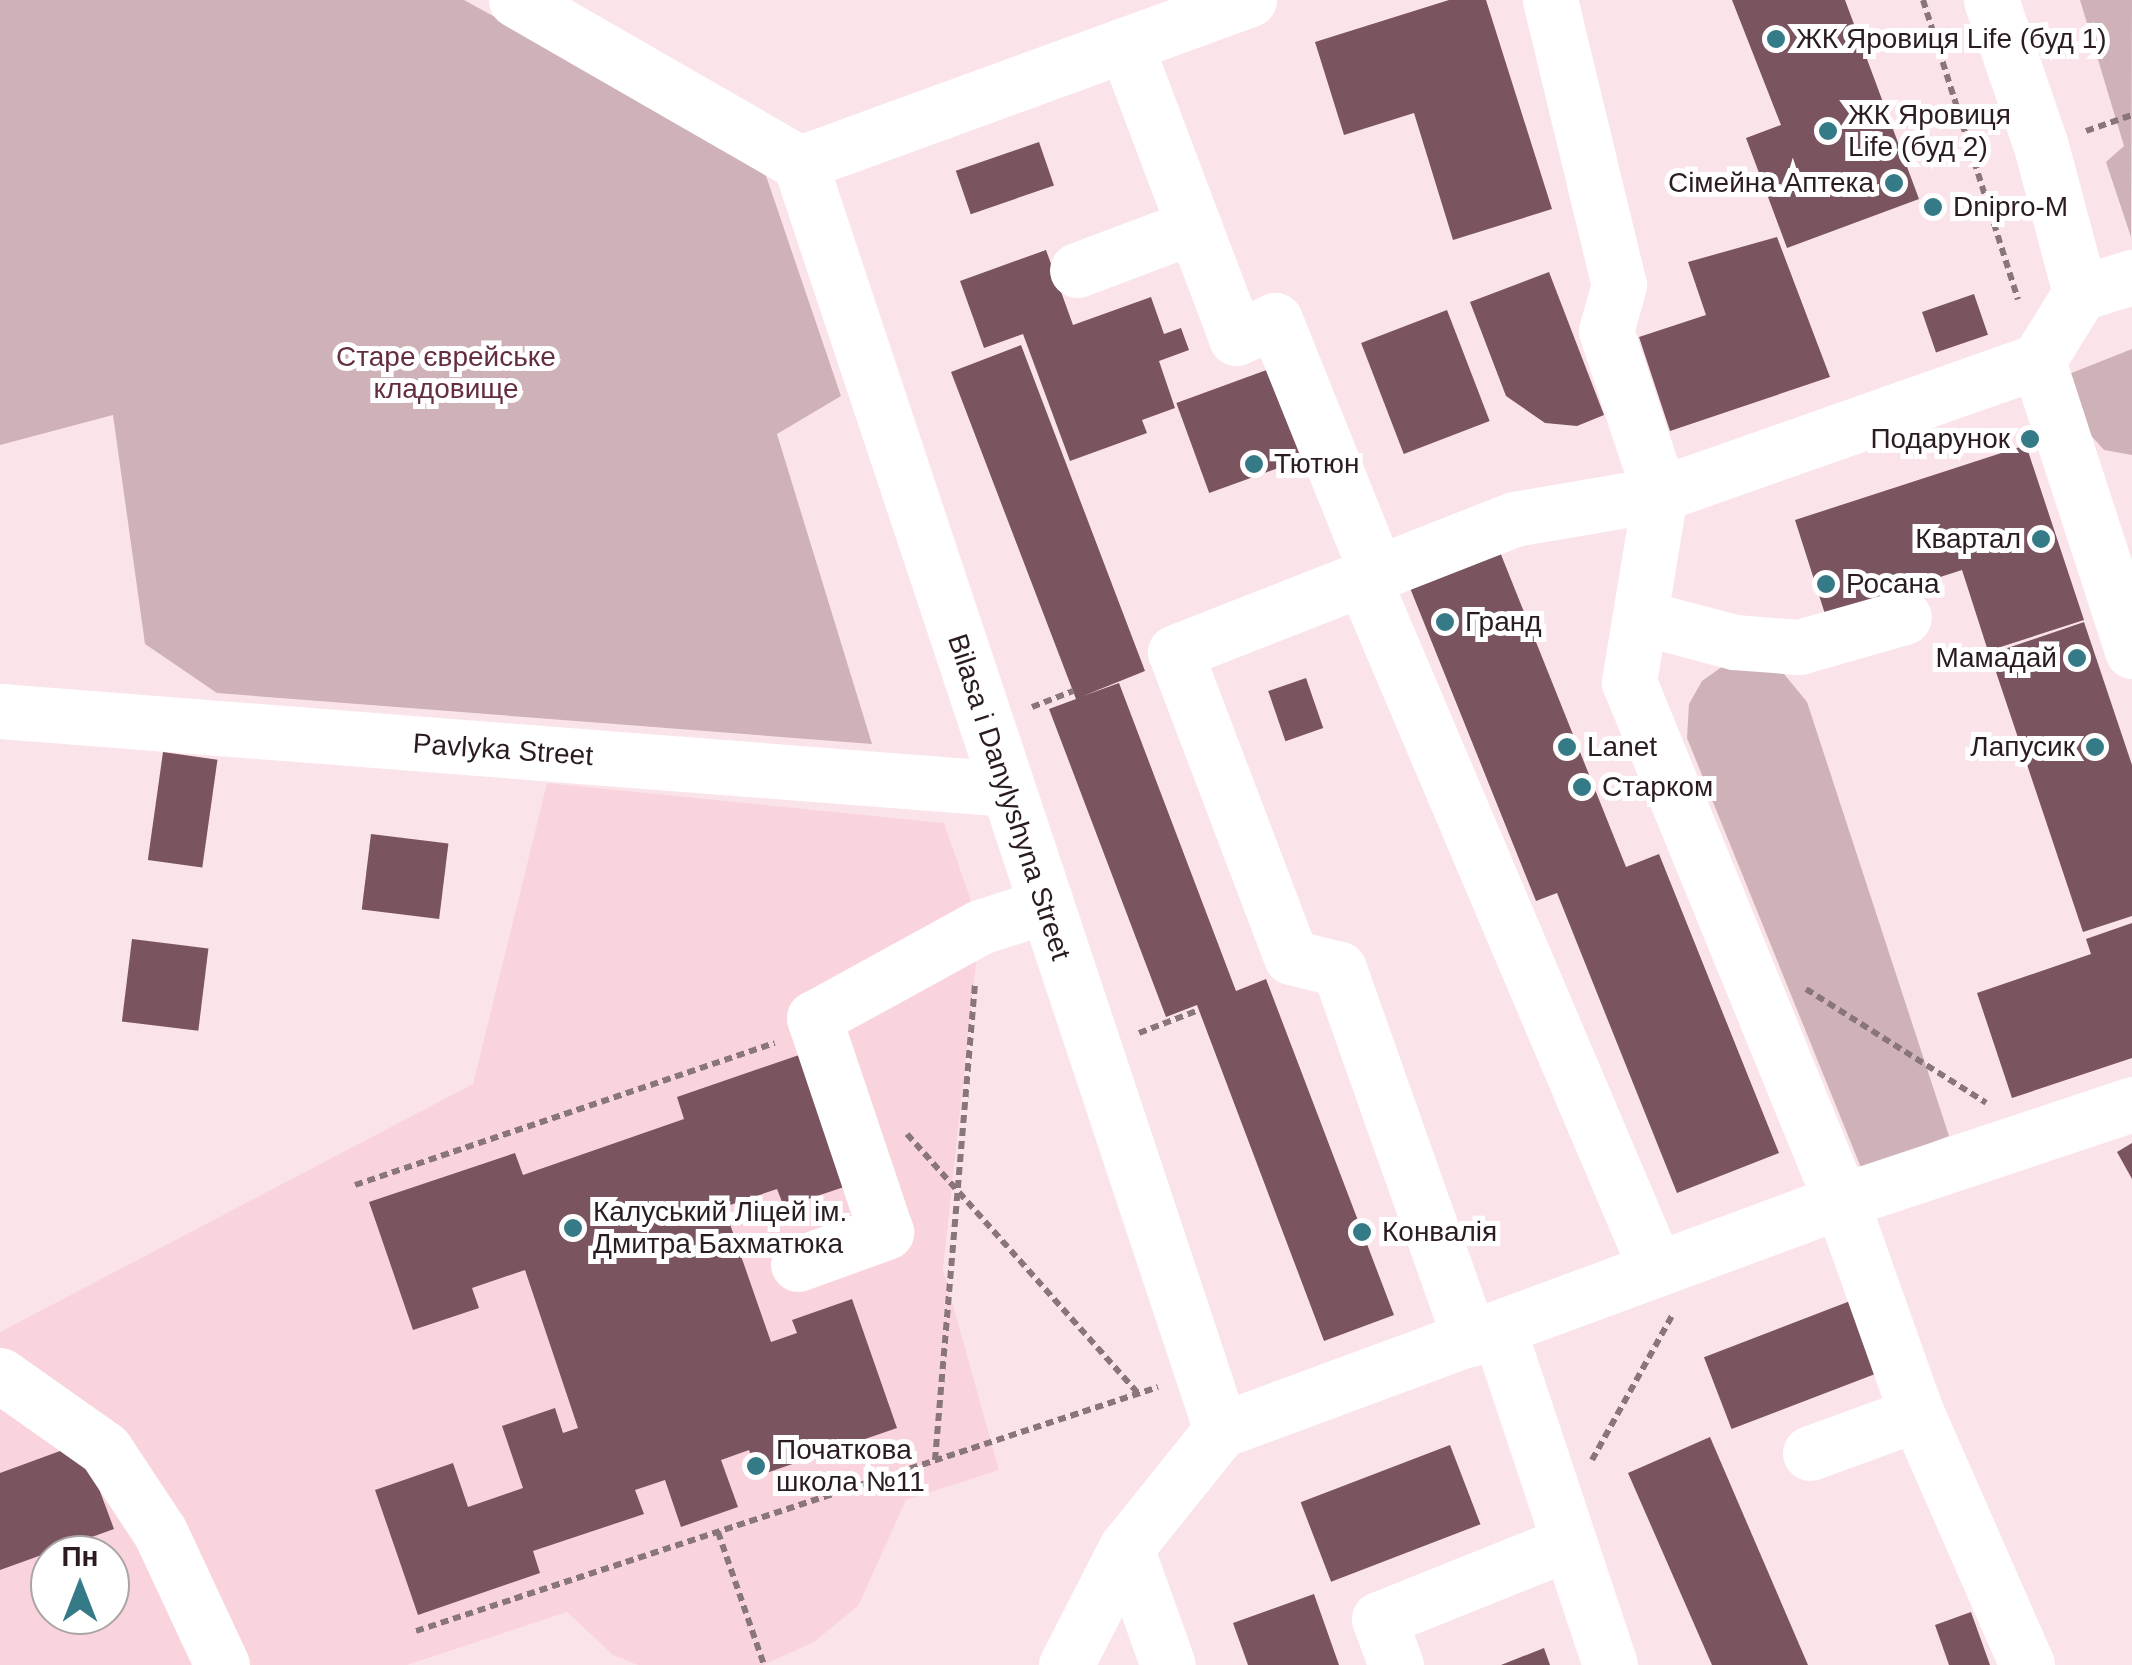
<!DOCTYPE html>
<meta charset="utf-8">
<style>
body{margin:0}
#map{position:relative;width:2132px;height:1665px;overflow:hidden;background:#fbe4e9;font-family:Helvetica,sans-serif}
div>[style]{position:absolute}
[style*='--x']{left:calc(var(--x)*1px);top:calc(var(--y)*1px);width:calc(var(--w)*1px);rotate:calc(var(--a)*1deg)}
.built>*{inset:0;background:#fad4dd}
.green>*{inset:0;background:#cfb1b8}
.building>*{inset:0;background:#7a545e;transform-origin:0 0}
.path>*{height:6px;margin-top:-3px;transform-origin:0;background:repeating-linear-gradient(90deg,#88767a 0 8px,transparent 0 13px)}
.minor>*{height:55px;margin:-27.5px;padding:0 27.5px;transform-origin:27.5px;border-radius:27.5px;background:#fff}
.dots>*{width:28px;height:28px;translate:-50% -50%;box-sizing:border-box;border:5px solid #fff;border-radius:50%}
span{translate:-50% -50%;white-space:nowrap;text-align:center;line-height:1.15;-webkit-text-stroke:10px #fff;paint-order:stroke}
.poi-label{font-size:28px;color:#2a1c20}
.left{translate:0 -50%;text-align:left}
.right{translate:-100% -50%;text-align:right}
.park-label{font-size:28px;color:#652e3f}
.street-label{font-size:28px;color:#2a1c20}
.north{position:absolute;left:30px;top:1535px;width:100px;height:100px;box-sizing:border-box;background:#fff;border:2px solid #aaa4a6;border-radius:50%;rotate:0deg;font-size:28px;font-weight:700;line-height:40px;text-align:center;color:#2a1c20}
.north::after{content:'';display:block;margin:auto;width:35px;height:45px;background:#357b87;clip-path:polygon(50% 0,100% 100%,50% 72%,0 100%)}
</style>
<div id="map">
<div class="built">
<div style="clip-path:polygon(evenodd,547px 783px,944px 823px,980px 927px,943px 1269px,999px 1470px,906px 1500px,858px 1606px,814px 1642px,763px 1665px,638px 1665px,613px 1655px,567px 1612px,407px 1665px,0 1665px,0 1332px,473px 1084px,547px 783px,50px 1555px,110px 1555px,110px 1615px,50px 1615px,50px 1555px)"></div>
</div>
<div class="green">
<div style="clip-path:polygon(0 0,464px 0,762px 164px,841px 396px,777px 434px,872px 744px,217px 693px,145px 644px,113px 415px,0 445px)"></div>
<div style="clip-path:polygon(2080px 0,2132px 0,2131px 237px,2106px 162px,2124px 146px)"></div>
<div style="clip-path:polygon(2132px 349px,2132px 455px,2104px 450px,2079px 422px,2069px 374px)"></div>
<div style="clip-path:polygon(1755px 662px,1784px 674px,1807px 702px,1949px 1136px,1862px 1170px,1687px 738px,1689px 704px,1702px 681px,1723px 666px)"></div>
</div>
<div class="building">
<div style="clip-path:polygon(1449px 0,1486px 0,1552px 209px,1453px 240px,1414px 113px,1344px 135px,1315px 42px)"></div>
<div style="clip-path:polygon(1732px 0,1845px 0,1919px 199px,1787px 248px,1746px 138px,1781px 125px)"></div>
<div style="left:1039px;top:142px;width:46px;height:88px;rotate:71deg"></div>
<div style="clip-path:polygon(1777px 237px,1830px 377px,1670px 431px,1639px 337px,1706px 315px,1688px 262px)"></div>
<div style="clip-path:polygon(1046px 250px,1073px 325px,1151px 297px,1164px 334px,1181px 328px,1189px 350px,1159px 361px,1175px 408px,1142px 420px,1147px 433px,1070px 461px,1023px 334px,984px 348px,960px 281px)"></div>
<div style="clip-path:polygon(1549px 272px,1604px 415px,1577px 426px,1545px 423px,1506px 396px,1470px 302px)"></div>
<div style="left:1974px;top:294px;width:43px;height:55px;rotate:71deg"></div>
<div style="left:1447px;top:310px;width:119px;height:92px;rotate:69deg"></div>
<div style="clip-path:polygon(1021px 345px,1145px 671px,1083px 696px,1119px 683px,1236px 991px,1266px 979px,1394px 1315px,1324px 1341px,1197px 1005px,1166px 1017px,1049px 709px,1076px 699px,951px 372px)"></div>
<div style="left:1275px;top:367px;width:96px;height:105px;rotate:70deg"></div>
<div style="clip-path:polygon(2026px 445px,2084px 620px,1988px 651px,1962px 570px,1825px 614px,1795px 520px)"></div>
<div style="clip-path:polygon(1500px 552px,1626px 867px,1659px 854px,1779px 1153px,1677px 1193px,1557px 893px,1536px 901px,1410px 588px)"></div>
<div style="clip-path:polygon(2084px 622px,2132px 765px,2132px 916px,2083px 932px,1990px 654px)"></div>
<div style="left:1306px;top:678px;width:53px;height:40px;rotate:71deg"></div>
<div style="left:163px;top:752px;width:55px;height:109px;rotate:8deg"></div>
<div style="left:371px;top:834px;width:78px;height:76px;rotate:7deg"></div>
<div style="clip-path:polygon(2132px 923px,2132px 1058px,2012px 1098px,1977px 993px,2091px 954px,2086px 939px)"></div>
<div style="left:132px;top:939px;width:77px;height:83px;rotate:7deg"></div>
<div style="clip-path:polygon(805px 1053px,850px 1185px,784px 1207px,777px 1189px,724px 1207px,771px 1342px,797px 1333px,792px 1320px,852px 1299px,897px 1428px,758px 1476px,749px 1450px,721px 1460px,738px 1507px,681px 1527px,665px 1480px,635px 1490px,644px 1514px,533px 1551px,540px 1573px,418px 1615px,375px 1490px,453px 1463px,468px 1507px,523px 1488px,502px 1426px,555px 1408px,563px 1433px,578px 1428px,525px 1270px,472px 1288px,479px 1308px,413px 1330px,369px 1202px,515px 1153px,523px 1175px,684px 1119px,677px 1097px)"></div>
<div style="clip-path:polygon(2132px 1143px,2132px 1179px,2117px 1152px)"></div>
<div style="left:1858px;top:1298px;width:77px;height:165px;rotate:69deg"></div>
<div style="clip-path:polygon(1710px 1437px,1808px 1665px,1712px 1665px,1628px 1473px)"></div>
<div style="clip-path:polygon(82px 1443px,114px 1529px,0 1570px,0 1473px)"></div>
<div style="left:1450px;top:1445px;width:85px;height:160px;rotate:69deg"></div>
<div style="clip-path:polygon(1314px 1594px,1339px 1665px,1248px 1665px,1233px 1623px)"></div>
<div style="clip-path:polygon(1971px 1612px,1990px 1665px,1949px 1665px,1935px 1625px)"></div>
<div style="clip-path:polygon(1544px 1648px,1550px 1665px,1501px 1665px)"></div>
</div>
<div class="path">
<div style="--x:1923;--y:0;--w:314;--a:72.4"></div>
<div style="--x:2086;--y:131;--w:49;--a:-19.2"></div>
<div style="--x:1032;--y:707;--w:44;--a:-21.3"></div>
<div style="--x:1806;--y:989;--w:213;--a:32.3"></div>
<div style="--x:1139;--y:1033;--w:64;--a:-21"></div>
<div style="--x:907;--y:1134;--w:348;--a:48.3"></div>
<div style="--x:355;--y:1185;--w:443;--a:-18.7"></div>
<div style="--x:935;--y:1460;--w:479;--a:-85.2"></div>
<div style="--x:1592;--y:1460;--w:167;--a:-61"></div>
<div style="--x:718;--y:1532;--w:141;--a:70.9"></div>
<div style="--x:416;--y:1631;--w:781;--a:-18.2"></div>
</div>
<div class="minor">
<div style="--x:516;--y:0;--w:327;--a:29.9"></div>
<div style="--x:800;--y:163;--w:478;--a:-20"></div>
<div style="--x:1550;--y:0;--w:293;--a:76.4"></div>
<div style="--x:1619;--y:285;--w:48;--a:105.8"></div>
<div style="--x:1606;--y:331;--w:172;--a:71.7"></div>
<div style="--x:1660;--y:494;--w:191;--a:99.4"></div>
<div style="--x:1629;--y:682;--w:561;--a:67.78"></div>
<div style="--x:1841;--y:1201;--w:226;--a:70.4"></div>
<div style="--x:1917;--y:1414;--w:274;--a:66.3"></div>
<div style="--x:1991;--y:0;--w:154;--a:71.1"></div>
<div style="--x:2041;--y:146;--w:152;--a:75.1"></div>
<div style="--x:2080;--y:293;--w:54;--a:-17.1"></div>
<div style="--x:1127;--y:49;--w:309;--a:69.3"></div>
<div style="--x:1236;--y:338;--w:43;--a:-24.8"></div>
<div style="--x:1275;--y:320;--w:274;--a:68.1"></div>
<div style="--x:800;--y:163;--w:1335;--a:71.62"></div>
<div style="--x:1077;--y:270;--w:125;--a:-20.6"></div>
<div style="--x:2080;--y:293;--w:80;--a:121.7"></div>
<div style="--x:2038;--y:361;--w:305;--a:72"></div>
<div style="--x:1364;--y:581;--w:747;--a:67"></div>
<div style="--x:1640;--y:617;--w:97;--a:14.9"></div>
<div style="--x:1734;--y:642;--w:65;--a:4.4"></div>
<div style="--x:1799;--y:647;--w:109;--a:-15.9"></div>
<div style="--x:0;--y:711;--w:1009;--a:4.43"></div>
<div style="--x:798;--y:1264;--w:94;--a:-20"></div>
<div style="--x:886;--y:1232;--w:226;--a:-108.6"></div>
<div style="--x:814;--y:1018;--w:189;--a:-28.7"></div>
<div style="--x:980;--y:927;--w:68;--a:-17.9"></div>
<div style="--x:1498;--y:1328;--w:355;--a:71.6"></div>
<div style="--x:1470;--y:1339;--w:393;--a:-109.5"></div>
<div style="--x:1339;--y:969;--w:49;--a:-166"></div>
<div style="--x:1291;--y:957;--w:326;--a:-110.8"></div>
<div style="--x:1175;--y:652;--w:364;--a:-21.4"></div>
<div style="--x:1514;--y:519;--w:148;--a:-9.7"></div>
<div style="--x:1660;--y:494;--w:401;--a:-19.4"></div>
<div style="--x:0;--y:1375;--w:128;--a:35.2"></div>
<div style="--x:105;--y:1449;--w:100;--a:56.5"></div>
<div style="--x:160;--y:1532;--w:147;--a:65"></div>
<div style="--x:1810;--y:1453;--w:114;--a:-20"></div>
<div style="--x:1126;--y:1548;--w:124;--a:70.3"></div>
<div style="--x:1066;--y:1665;--w:131;--a:-62.9"></div>
<div style="--x:1126;--y:1548;--w:151;--a:-51.2"></div>
<div style="--x:1221;--y:1430;--w:661;--a:-20.27"></div>
<div style="--x:1841;--y:1201;--w:307;--a:-18.4"></div>
<div style="--x:1396;--y:1665;--w:49;--a:-110.3"></div>
<div style="--x:1379;--y:1619;--w:204;--a:-21.9"></div>
</div>
<div class="dots">
<div style="left:1776px;top:39px;background:#357b87"></div>
<div style="left:1828px;top:131px;background:#357b87"></div>
<div style="left:1894px;top:183px;background:#357b87"></div>
<div style="left:1933px;top:207px;background:#357b87"></div>
<div style="left:2030px;top:439px;background:#357b87"></div>
<div style="left:1254px;top:464px;background:#357b87"></div>
<div style="left:2041px;top:539px;background:#357b87"></div>
<div style="left:1826px;top:584px;background:#357b87"></div>
<div style="left:1445px;top:622px;background:#357b87"></div>
<div style="left:2077px;top:658px;background:#357b87"></div>
<div style="left:1567px;top:747px;background:#357b87"></div>
<div style="left:2095px;top:747px;background:#357b87"></div>
<div style="left:1582px;top:787px;background:#357b87"></div>
<div style="left:573px;top:1228px;background:#357b87"></div>
<div style="left:1362px;top:1232px;background:#357b87"></div>
<div style="left:756px;top:1466px;background:#357b87"></div>
</div>
<div class="poi-label">
<span class="left" style="left:1796px;top:39px">ЖК Яровиця Life (буд 1)</span>
<span class="left" style="left:1848px;top:131px">ЖК Яровиця<br>Life (буд 2)</span>
<span class="right" style="left:1874px;top:183px">Сімейна Аптека</span>
<span class="left" style="left:1953px;top:207px">Dnipro-M</span>
<span class="right" style="left:2010px;top:439px">Подарунок</span>
<span class="left" style="left:1274px;top:464px">Тютюн</span>
<span class="right" style="left:2021px;top:539px">Квартал</span>
<span class="left" style="left:1846px;top:584px">Росана</span>
<span class="left" style="left:1465px;top:622px">Гранд</span>
<span class="right" style="left:2057px;top:658px">Мамадай</span>
<span class="left" style="left:1587px;top:747px">Lanet</span>
<span class="right" style="left:2075px;top:747px">Лапусик</span>
<span class="left" style="left:1602px;top:787px">Старком</span>
<span class="left" style="left:593px;top:1228px">Калуський Ліцей ім.<br>Дмитра Бахматюка</span>
<span class="left" style="left:1382px;top:1232px">Конвалія</span>
<span class="left" style="left:776px;top:1466px">Початкова<br>школа №11</span>
</div>
<div class="park-label">
<span style="left:446px;top:373px">Старе єврейське<br>кладовище</span>
</div>
<div class="street-label">
<span style="left:503px;top:750px;rotate:4deg">Pavlyka Street</span>
<span style="left:1009px;top:797px;rotate:72deg">Bilasa i Danylyshyna Street</span>
</div>
<div class="north">Пн</div>
</div>
